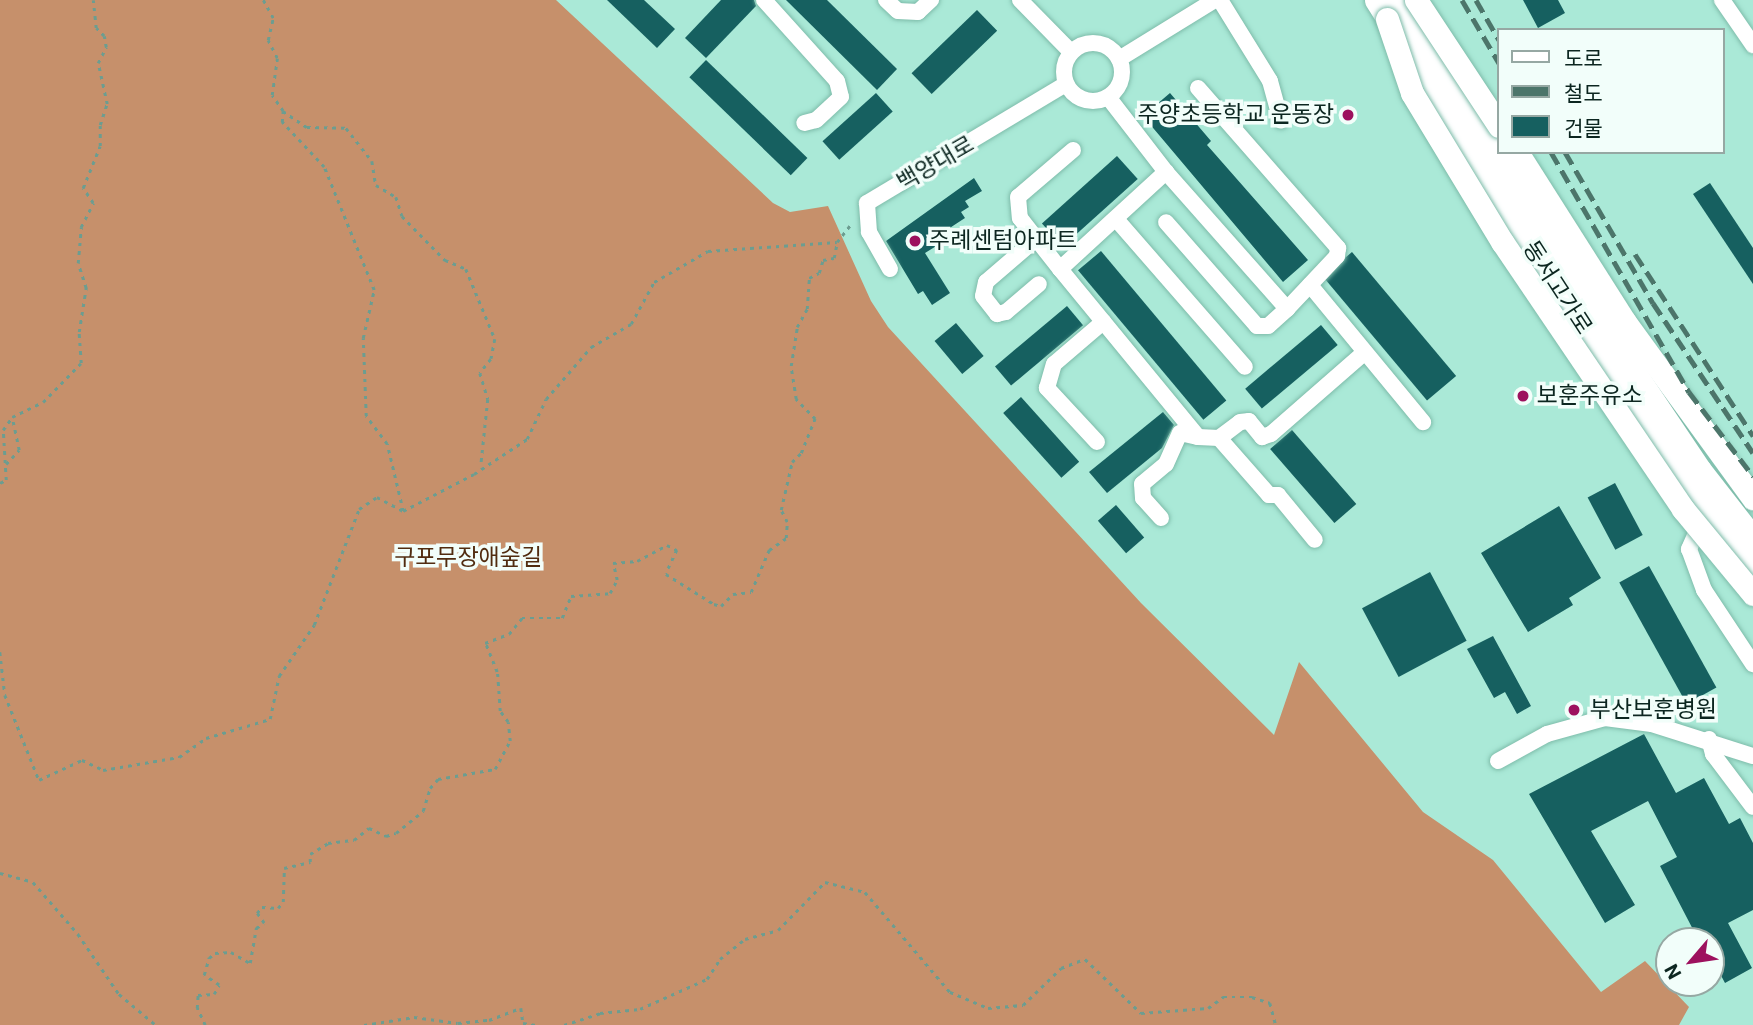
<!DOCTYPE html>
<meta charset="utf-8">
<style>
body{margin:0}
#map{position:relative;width:1753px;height:1025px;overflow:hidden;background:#aae9d7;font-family:Roboto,"Noto Sans KR",sans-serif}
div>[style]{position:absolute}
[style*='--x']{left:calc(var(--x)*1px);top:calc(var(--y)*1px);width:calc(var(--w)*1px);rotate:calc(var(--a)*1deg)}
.forest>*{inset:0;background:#c6906b}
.building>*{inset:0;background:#166060;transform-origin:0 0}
.path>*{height:2.5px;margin-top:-1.25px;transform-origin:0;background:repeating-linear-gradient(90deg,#6c9d90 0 3.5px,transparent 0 8.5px)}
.roads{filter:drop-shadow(0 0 2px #7ebcaa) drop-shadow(0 0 2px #7ebcaa)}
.minor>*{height:16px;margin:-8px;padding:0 8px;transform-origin:8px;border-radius:8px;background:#fff}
.minor>.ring{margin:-8px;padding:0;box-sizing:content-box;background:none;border:16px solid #fff;border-radius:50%}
.highway>*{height:23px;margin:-11.5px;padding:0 11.5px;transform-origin:11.5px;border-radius:11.5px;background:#fff}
.rail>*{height:5px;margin-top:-2.5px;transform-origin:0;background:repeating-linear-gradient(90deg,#4c756a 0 14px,transparent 0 21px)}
.bridges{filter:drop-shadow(0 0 2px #7ebcaa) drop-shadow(0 0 2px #7ebcaa)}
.highway-bridge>*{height:23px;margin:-11.5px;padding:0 11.5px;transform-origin:11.5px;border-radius:11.5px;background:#fff}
.dots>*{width:19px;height:19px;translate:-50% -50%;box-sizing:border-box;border:4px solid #f2fefa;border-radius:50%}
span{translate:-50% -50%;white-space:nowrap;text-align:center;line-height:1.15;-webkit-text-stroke:7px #f2fefa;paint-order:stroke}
.poi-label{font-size:23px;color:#0c2620}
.right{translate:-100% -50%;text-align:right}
.left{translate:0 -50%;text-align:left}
.street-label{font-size:23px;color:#0c2620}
.park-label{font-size:23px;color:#512c10}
.legend{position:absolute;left:1497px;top:28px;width:228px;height:126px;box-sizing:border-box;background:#f2fefa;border:2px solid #96a8a3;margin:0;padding:9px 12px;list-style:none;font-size:21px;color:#0c2620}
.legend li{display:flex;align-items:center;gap:14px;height:35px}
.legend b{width:35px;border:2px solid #96a8a3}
.north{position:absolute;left:1655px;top:927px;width:70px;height:70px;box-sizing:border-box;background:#f2fefa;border:2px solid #96a8a3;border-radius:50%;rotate:241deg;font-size:19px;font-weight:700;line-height:28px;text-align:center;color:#0c2620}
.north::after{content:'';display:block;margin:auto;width:24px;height:32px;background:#9d115e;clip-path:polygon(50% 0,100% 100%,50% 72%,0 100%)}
</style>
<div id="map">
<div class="forest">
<div style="clip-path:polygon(0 0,556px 0,773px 203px,790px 212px,828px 206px,871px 301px,888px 327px,1141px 603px,1274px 735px,1299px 662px,1423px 812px,1493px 860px,1601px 992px,1645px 961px,1689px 1007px,1679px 1025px,0 1025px)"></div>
</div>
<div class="building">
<div style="clip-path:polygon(607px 0,644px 0,675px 29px,657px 48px)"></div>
<div style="clip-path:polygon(721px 0,754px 0,756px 6px,706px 58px,685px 38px)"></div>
<div style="clip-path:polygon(786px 0,827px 0,897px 69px,877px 90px)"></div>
<div style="clip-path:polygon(1523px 0,1558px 0,1565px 13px,1538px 28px)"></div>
<div style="left:977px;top:10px;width:29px;height:91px;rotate:46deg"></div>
<div style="left:706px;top:60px;width:141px;height:24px;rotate:44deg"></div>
<div style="left:876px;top:93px;width:25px;height:72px;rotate:48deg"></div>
<div style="clip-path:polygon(1170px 93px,1211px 141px,1207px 145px,1308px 260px,1283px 282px,1143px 116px)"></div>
<div style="left:1117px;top:156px;width:31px;height:101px;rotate:48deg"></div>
<div style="clip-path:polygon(974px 178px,982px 191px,965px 201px,969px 207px,961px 212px,965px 218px,942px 233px,946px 240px,925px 253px,950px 293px,932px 305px,923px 291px,918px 294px,886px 241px)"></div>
<div style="clip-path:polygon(1710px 183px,1753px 248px,1753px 284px,1693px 194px)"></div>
<div style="left:1101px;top:251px;width:195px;height:30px;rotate:50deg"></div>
<div style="left:1352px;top:252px;width:162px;height:38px;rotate:50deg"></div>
<div style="left:1067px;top:306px;width:25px;height:94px;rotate:50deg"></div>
<div style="left:956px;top:323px;width:43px;height:28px;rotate:50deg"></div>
<div style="left:1321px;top:325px;width:26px;height:99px;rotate:50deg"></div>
<div style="left:1021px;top:397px;width:87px;height:24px;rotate:48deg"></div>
<div style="clip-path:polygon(1163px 412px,1174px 425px,1162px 448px,1107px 493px,1089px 472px)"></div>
<div style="left:1292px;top:430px;width:98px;height:29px;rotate:49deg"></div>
<div style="left:1615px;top:483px;width:59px;height:31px;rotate:62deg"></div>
<div style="left:1116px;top:505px;width:43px;height:24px;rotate:49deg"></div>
<div style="clip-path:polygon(1559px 506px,1601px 578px,1569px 598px,1573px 605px,1528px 632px,1481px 553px)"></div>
<div style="left:1649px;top:566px;width:139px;height:34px;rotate:61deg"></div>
<div style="left:1430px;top:572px;width:78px;height:77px;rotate:62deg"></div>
<div style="clip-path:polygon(1493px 636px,1531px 706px,1517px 714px,1505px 692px,1494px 698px,1467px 649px)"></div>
<div style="clip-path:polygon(1644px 734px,1676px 793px,1704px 778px,1729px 824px,1740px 818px,1753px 843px,1753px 910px,1728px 923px,1752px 968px,1725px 983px,1717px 968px,1711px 971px,1711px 941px,1699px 941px,1660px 866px,1677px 857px,1648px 801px,1591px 831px,1635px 905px,1605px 923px,1529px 794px)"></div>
</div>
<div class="path">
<div style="--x:283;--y:111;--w:29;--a:34"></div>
<div style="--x:307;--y:127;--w:39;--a:1"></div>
<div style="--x:346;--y:128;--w:42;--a:51.8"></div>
<div style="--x:372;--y:161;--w:24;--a:81"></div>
<div style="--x:376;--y:185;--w:23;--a:31"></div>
<div style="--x:396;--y:197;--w:20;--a:72"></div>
<div style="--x:402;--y:216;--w:62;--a:45.7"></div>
<div style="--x:445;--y:260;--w:23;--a:23"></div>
<div style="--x:466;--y:269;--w:76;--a:67.5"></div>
<div style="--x:495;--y:339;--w:20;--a:101"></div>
<div style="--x:491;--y:359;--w:18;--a:128"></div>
<div style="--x:480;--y:373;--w:27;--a:73"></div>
<div style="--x:488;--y:399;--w:67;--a:96"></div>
<div style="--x:6;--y:464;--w:19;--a:-47"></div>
<div style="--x:19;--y:450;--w:34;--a:-102"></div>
<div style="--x:0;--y:483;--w:7;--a:-27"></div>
<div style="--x:6;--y:480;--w:50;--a:-93.4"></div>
<div style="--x:3;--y:430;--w:16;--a:-55"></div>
<div style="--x:12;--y:417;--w:34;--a:-26"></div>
<div style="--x:43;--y:402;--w:54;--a:-45.7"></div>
<div style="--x:81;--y:363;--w:31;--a:-94"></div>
<div style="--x:79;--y:332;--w:45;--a:-81"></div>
<div style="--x:86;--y:288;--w:26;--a:-108"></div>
<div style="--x:78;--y:263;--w:36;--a:-85"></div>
<div style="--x:81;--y:227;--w:27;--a:-63"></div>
<div style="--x:93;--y:203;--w:18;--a:-124"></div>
<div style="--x:83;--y:188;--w:45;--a:-68"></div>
<div style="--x:100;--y:146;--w:21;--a:-90"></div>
<div style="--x:100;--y:125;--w:22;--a:-72"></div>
<div style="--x:107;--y:104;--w:42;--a:-102.4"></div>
<div style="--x:98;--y:63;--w:18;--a:-63"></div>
<div style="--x:106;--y:47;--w:11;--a:-100"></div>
<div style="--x:104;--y:36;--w:11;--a:-135"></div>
<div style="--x:96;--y:28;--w:28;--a:-96"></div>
<div style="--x:403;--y:511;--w:80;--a:-27.5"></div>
<div style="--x:474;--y:474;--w:64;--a:-33.4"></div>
<div style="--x:527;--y:439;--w:44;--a:-64.6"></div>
<div style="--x:546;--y:399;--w:69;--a:-49.1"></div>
<div style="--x:591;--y:347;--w:46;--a:-29.9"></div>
<div style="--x:631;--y:324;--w:48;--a:-61.3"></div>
<div style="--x:654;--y:282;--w:62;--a:-29.9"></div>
<div style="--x:708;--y:251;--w:129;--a:-4"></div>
<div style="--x:837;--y:242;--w:24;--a:-52"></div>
<div style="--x:0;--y:652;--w:43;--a:83.4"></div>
<div style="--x:5;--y:695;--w:92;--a:68.2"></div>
<div style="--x:39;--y:780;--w:47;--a:-24.9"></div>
<div style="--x:82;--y:760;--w:23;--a:25"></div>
<div style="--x:103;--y:770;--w:77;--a:-9.7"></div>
<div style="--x:179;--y:757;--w:33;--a:-35"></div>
<div style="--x:206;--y:738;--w:67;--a:-16.5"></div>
<div style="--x:270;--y:719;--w:44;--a:-78.2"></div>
<div style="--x:279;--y:676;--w:62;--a:-55.5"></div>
<div style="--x:314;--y:625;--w:124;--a:-68.8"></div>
<div style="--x:359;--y:509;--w:22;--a:-34"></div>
<div style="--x:377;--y:497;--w:30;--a:28"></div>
<div style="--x:403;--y:511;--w:69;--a:-103.4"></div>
<div style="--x:387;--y:444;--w:35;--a:-127"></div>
<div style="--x:366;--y:416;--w:78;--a:-92.2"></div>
<div style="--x:363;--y:338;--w:49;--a:-77.1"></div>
<div style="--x:374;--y:290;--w:133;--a:-112.1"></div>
<div style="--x:324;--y:167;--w:62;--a:-133"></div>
<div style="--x:282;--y:122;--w:11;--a:-85"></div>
<div style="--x:283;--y:111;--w:19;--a:-125"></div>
<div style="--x:272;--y:95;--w:37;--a:-82"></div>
<div style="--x:277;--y:58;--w:20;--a:-117"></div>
<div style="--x:268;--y:40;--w:23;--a:-77"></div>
<div style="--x:273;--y:18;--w:21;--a:-119"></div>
<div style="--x:0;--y:873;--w:34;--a:15"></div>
<div style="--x:33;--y:882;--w:69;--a:49.1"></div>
<div style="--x:78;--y:934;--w:73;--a:55.7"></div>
<div style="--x:119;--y:994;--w:48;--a:40"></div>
<div style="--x:205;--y:1025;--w:19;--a:-115"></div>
<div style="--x:197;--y:1008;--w:13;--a:-86"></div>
<div style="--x:198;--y:995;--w:16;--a:-4"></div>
<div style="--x:214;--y:994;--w:10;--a:-61"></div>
<div style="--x:219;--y:985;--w:18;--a:-146"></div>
<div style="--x:204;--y:975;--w:18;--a:-74"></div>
<div style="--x:209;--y:958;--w:8;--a:-40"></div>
<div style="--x:215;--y:953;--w:16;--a:-4"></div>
<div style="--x:231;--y:952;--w:22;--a:30"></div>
<div style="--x:250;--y:963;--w:36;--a:-80"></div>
<div style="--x:256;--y:928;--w:9;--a:-32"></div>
<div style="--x:264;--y:923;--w:12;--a:-125"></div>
<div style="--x:257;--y:913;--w:8;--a:-50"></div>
<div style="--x:262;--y:907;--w:16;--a:4"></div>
<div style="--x:278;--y:908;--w:8;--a:-50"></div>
<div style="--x:283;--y:902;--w:34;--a:-88"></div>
<div style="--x:284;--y:868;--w:27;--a:-13"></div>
<div style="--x:310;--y:862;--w:8;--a:-90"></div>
<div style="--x:310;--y:854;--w:21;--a:-31"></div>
<div style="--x:328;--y:843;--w:26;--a:-7"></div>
<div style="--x:354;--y:840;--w:19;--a:-39"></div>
<div style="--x:369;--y:828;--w:19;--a:25"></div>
<div style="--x:386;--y:836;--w:10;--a:-17"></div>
<div style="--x:396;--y:833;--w:35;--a:-39"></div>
<div style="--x:423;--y:811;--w:24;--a:-73"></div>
<div style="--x:430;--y:788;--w:12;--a:-48"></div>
<div style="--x:438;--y:779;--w:58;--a:-10"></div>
<div style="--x:495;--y:769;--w:32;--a:-62"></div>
<div style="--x:510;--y:741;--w:19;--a:-96"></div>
<div style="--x:508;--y:722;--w:14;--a:-126"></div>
<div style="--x:500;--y:711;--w:39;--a:-94"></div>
<div style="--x:497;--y:672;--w:31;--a:-112"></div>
<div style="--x:485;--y:643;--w:26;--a:-21"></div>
<div style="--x:509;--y:634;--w:21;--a:-51"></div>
<div style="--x:522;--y:618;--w:40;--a:0"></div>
<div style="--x:562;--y:618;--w:24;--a:-68"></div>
<div style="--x:571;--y:596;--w:39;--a:-4"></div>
<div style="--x:610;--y:593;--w:15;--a:-62"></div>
<div style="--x:617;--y:580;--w:17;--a:-103"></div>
<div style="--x:613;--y:563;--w:24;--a:-5"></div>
<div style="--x:637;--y:561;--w:34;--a:-28"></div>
<div style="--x:667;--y:545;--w:11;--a:27"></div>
<div style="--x:677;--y:550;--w:26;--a:115"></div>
<div style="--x:666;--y:574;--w:57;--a:32"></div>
<div style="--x:714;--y:604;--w:7;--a:16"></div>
<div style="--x:721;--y:606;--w:17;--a:-45"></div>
<div style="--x:733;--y:594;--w:18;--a:-6"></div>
<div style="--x:751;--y:592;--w:46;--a:-66.8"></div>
<div style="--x:769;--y:550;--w:21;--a:-35"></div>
<div style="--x:786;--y:538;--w:16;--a:-86"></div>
<div style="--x:787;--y:522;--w:13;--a:-117"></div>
<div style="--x:781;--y:510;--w:49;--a:-77.1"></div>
<div style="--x:792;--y:462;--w:13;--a:-45"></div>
<div style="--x:801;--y:453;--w:37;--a:-68"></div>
<div style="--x:815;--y:419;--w:28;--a:-134"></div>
<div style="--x:796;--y:399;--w:33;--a:-99"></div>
<div style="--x:791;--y:366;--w:39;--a:-81"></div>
<div style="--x:797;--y:327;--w:21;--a:-61"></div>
<div style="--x:807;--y:309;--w:31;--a:-86"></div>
<div style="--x:809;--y:278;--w:11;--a:-27"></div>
<div style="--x:819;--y:273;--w:14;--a:-73"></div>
<div style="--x:823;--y:260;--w:11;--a:-10"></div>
<div style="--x:834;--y:258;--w:16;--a:-79"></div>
<div style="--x:364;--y:1025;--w:51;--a:-9.1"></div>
<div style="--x:414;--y:1017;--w:44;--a:7.8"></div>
<div style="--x:458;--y:1023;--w:31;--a:-6"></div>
<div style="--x:489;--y:1020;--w:34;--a:-21"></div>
<div style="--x:521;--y:1008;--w:15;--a:82"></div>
<div style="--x:523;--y:1023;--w:13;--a:9"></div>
<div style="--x:564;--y:1025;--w:38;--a:-18"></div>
<div style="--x:600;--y:1013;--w:40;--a:-5.7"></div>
<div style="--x:640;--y:1009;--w:73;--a:-24.1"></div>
<div style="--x:707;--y:979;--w:24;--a:-57"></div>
<div style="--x:720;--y:959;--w:32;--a:-39"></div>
<div style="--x:745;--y:939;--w:34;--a:-15"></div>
<div style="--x:778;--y:930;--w:67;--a:-45.6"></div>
<div style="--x:825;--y:882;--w:41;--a:14"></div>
<div style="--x:865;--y:892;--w:131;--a:49.6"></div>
<div style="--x:950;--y:992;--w:41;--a:22.8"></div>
<div style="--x:988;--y:1008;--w:35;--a:-5"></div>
<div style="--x:1023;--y:1005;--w:53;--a:-44.2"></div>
<div style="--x:1061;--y:968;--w:26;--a:-21"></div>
<div style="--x:1085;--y:959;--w:78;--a:44"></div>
<div style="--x:1141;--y:1013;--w:67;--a:-4.3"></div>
<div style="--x:1208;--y:1008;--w:19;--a:-36"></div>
<div style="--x:1223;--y:997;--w:29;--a:0"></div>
<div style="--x:1252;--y:997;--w:19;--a:18"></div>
<div style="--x:1270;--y:1003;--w:23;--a:75"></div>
</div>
<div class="roads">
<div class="minor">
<div style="--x:764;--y:0;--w:109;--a:48"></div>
<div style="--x:837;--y:81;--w:16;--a:76"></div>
<div style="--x:841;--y:97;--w:34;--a:137"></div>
<div style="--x:816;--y:120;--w:12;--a:166"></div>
<div style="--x:886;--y:0;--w:16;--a:43"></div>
<div style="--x:898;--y:11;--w:20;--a:3"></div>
<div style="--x:918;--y:12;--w:18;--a:-43"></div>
<div style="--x:1020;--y:0;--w:73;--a:45.6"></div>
<div style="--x:1220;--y:0;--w:95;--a:58.3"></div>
<div style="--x:1270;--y:81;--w:41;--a:74.6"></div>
<div style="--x:1722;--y:0;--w:55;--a:55.4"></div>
<div class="ring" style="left:1064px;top:43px;width:42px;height:42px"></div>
<div style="--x:1119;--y:59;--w:113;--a:-31.6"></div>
<div style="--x:1198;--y:88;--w:213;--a:48.8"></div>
<div style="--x:1338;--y:248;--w:8;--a:97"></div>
<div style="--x:1337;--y:256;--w:73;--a:133.3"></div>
<div style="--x:1108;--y:97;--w:95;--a:52.3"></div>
<div style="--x:1166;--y:172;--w:183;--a:48.5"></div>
<div style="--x:1287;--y:309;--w:25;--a:138"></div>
<div style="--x:1268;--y:326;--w:11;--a:180"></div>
<div style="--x:1257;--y:326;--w:138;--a:-131.2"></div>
<div style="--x:1073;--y:150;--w:72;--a:139.5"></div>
<div style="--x:1018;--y:197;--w:21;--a:85"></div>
<div style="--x:1020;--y:218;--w:65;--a:51.9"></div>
<div style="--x:1060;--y:269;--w:144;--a:-42.5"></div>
<div style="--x:1116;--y:219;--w:196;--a:48.9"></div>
<div style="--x:1036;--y:239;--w:66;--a:139.3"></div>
<div style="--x:986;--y:282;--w:14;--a:102"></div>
<div style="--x:983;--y:296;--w:23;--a:52"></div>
<div style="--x:997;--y:314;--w:9;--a:-13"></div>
<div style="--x:1006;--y:312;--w:43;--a:-40.3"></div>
<div style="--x:890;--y:269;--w:43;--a:-119.6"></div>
<div style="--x:869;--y:232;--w:29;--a:-94"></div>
<div style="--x:867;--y:203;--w:232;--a:-30.9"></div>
<div style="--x:1060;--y:269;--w:217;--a:50.6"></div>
<div style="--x:1198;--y:437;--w:21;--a:3"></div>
<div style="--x:1219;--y:438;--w:76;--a:48.7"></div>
<div style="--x:1269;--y:495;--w:9;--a:0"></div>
<div style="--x:1278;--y:495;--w:58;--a:50.6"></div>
<div style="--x:1310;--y:285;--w:178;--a:50.5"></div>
<div style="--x:1219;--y:438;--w:26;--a:-37"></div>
<div style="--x:1240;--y:422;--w:9;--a:-6"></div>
<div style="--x:1249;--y:421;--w:21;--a:51"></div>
<div style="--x:1262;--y:437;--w:9;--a:-18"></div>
<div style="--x:1271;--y:434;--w:123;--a:-41.1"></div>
<div style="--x:1097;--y:442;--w:74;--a:-132.8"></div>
<div style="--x:1047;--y:388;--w:25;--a:-74"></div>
<div style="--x:1054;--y:364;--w:65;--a:-40.6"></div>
<div style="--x:1161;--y:518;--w:27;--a:-132"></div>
<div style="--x:1143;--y:498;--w:14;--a:-94"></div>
<div style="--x:1142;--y:484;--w:31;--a:-40"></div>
<div style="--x:1166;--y:464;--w:34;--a:-66"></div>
<div style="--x:1180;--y:433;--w:18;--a:13"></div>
<div style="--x:1701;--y:522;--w:30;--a:114"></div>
<div style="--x:1689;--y:549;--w:44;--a:69.9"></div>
<div style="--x:1704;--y:590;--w:89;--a:56.5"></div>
<div style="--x:1709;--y:739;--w:16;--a:75"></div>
<div style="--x:1713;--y:754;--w:66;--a:53"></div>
<div style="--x:1498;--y:761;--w:56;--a:-28.9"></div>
<div style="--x:1547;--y:734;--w:60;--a:-15.4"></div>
<div style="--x:1605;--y:718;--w:47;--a:7.3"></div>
<div style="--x:1652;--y:724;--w:106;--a:17.6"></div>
</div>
<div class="highway">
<div style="--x:1376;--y:0;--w:412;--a:57.7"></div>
<div style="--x:1596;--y:348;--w:269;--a:54.4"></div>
<div style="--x:1398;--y:0;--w:342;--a:58"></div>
<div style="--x:1579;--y:290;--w:217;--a:56.1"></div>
<div style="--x:1700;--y:470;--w:86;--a:52.1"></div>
<div style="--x:1517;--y:152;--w:201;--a:57.6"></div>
<div style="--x:1625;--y:322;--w:218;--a:54"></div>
</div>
</div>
<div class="rail">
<div style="--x:1462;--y:0;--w:73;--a:59.6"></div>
<div style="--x:1476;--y:0;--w:46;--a:60.1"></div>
<div style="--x:1551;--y:152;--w:277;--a:60.1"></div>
<div style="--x:1689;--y:392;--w:106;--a:52.7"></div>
<div style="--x:1565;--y:152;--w:175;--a:59.8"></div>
<div style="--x:1653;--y:303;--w:180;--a:56.3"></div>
<div style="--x:1635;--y:254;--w:217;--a:57"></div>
</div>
<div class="bridges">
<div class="highway-bridge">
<div style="--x:1416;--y:0;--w:151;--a:56.6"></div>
<div style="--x:1387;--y:19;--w:78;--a:71.3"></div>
<div style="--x:1412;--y:93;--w:175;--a:58.8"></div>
<div style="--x:1503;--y:243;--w:321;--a:55.9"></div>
<div style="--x:1683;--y:509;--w:110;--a:50.5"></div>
</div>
</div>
<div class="dots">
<div style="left:1348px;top:115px;background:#9d115e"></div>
<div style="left:915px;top:241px;background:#9d115e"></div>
<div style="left:1523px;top:396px;background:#9d115e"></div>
<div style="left:1574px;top:710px;background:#9d115e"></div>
</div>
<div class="poi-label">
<span class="right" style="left:1334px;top:115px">주양초등학교 운동장</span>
<span class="left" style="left:929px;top:241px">주례센텀아파트</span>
<span class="left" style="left:1537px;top:396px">보훈주유소</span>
<span class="left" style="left:1590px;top:710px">부산보훈병원</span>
</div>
<div class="street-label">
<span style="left:936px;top:164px;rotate:-30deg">백양대로</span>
<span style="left:1557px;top:288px;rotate:57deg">동서고가로</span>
</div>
<div class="park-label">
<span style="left:468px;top:558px">구포무장애숲길</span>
</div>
<ul class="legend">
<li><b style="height:9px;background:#fff"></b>도로</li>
<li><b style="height:9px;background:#4c756a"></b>철도</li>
<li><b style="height:19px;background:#166060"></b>건물</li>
</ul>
<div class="north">N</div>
</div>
